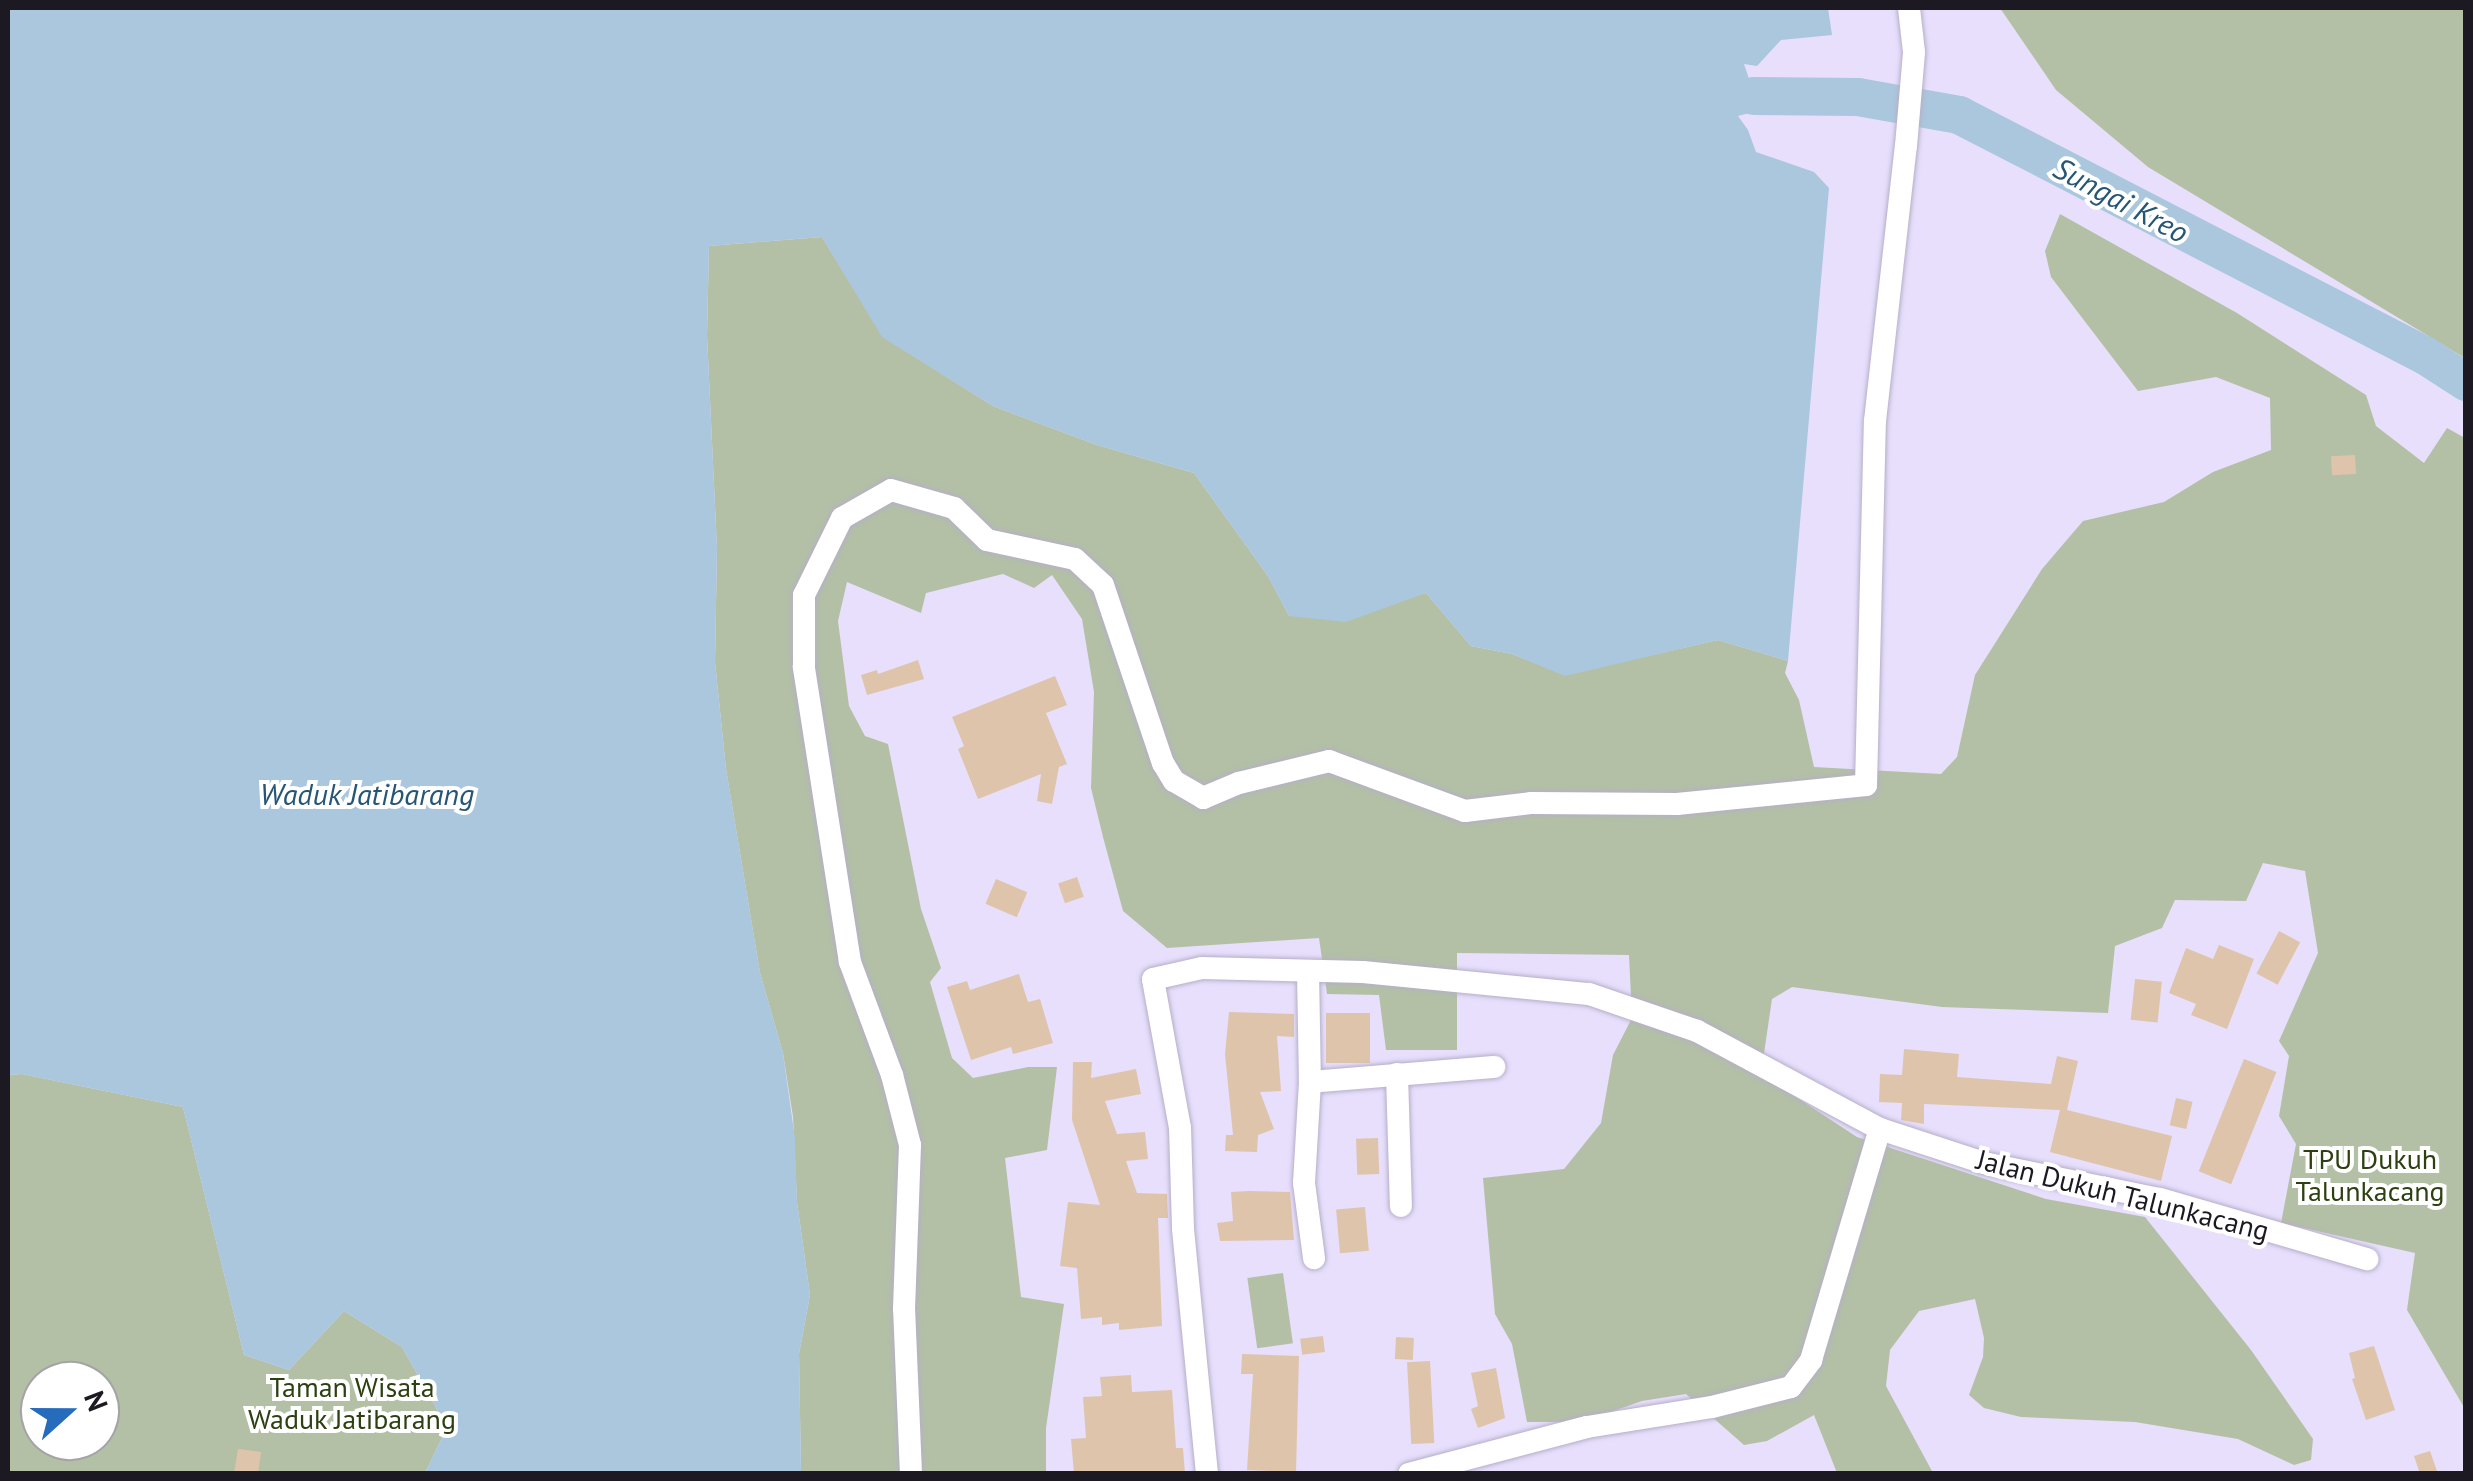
<!DOCTYPE html>
<style>
body{margin:0}
#map{position:relative;width:2473px;height:1481px;overflow:hidden;background:#e7dffc;font-family:"PT Sans",sans-serif}
div>[style]{position:absolute}
[style*='--x']{left:calc(var(--x)*1px);top:calc(var(--y)*1px);width:calc(var(--w)*1px);rotate:calc(var(--a)*1deg)}
.green>*{inset:0;background:#b3c0a6;transform-origin:0 0}
.water>*{inset:0;background:#aac7dd}
.river>*{height:38px;margin:-19px;padding:0 19px;transform-origin:19px;border-radius:19px;background:#aac7dd}
.building>*{inset:0;background:#dfc4ac;transform-origin:0 0}
.roads{filter:drop-shadow(0 0 2px #b6aec9) drop-shadow(0 0 2px #b6aec9)}
.street>*{height:22px;margin:-11px;padding:0 11px;transform-origin:11px;border-radius:11px;background:#fff}
span{translate:-50% -50%;white-space:nowrap;text-align:center;line-height:1.15;-webkit-text-stroke:8px #fff;paint-order:stroke}
.park-label{font-size:28px;color:#2c4011}
.street-label{font-size:28px;color:#1c1923}
.water-label{font-size:30px;color:#265676;font-style:italic}
.frame{position:absolute;inset:0;border:10px solid #1c1923;pointer-events:none}
.north{position:absolute;left:20px;top:1361px;width:100px;height:100px;box-sizing:border-box;background:#fff;border:2px solid #a4a3a7;border-radius:50%;rotate:69deg;font-size:28px;font-weight:700;line-height:40px;text-align:center;color:#1c1923}
.north::after{content:'';display:block;margin:auto;width:35px;height:45px;background:#266cbd;clip-path:polygon(50% 0,100% 100%,50% 72%,0 100%)}
</style>
<div id="map">
<div class="green">
<div style="clip-path:polygon(2000px 8px,2465px 8px,2465px 358px,2148px 167px,2056px 90px)"></div>
<div style="clip-path:polygon(2060px 214px,2237px 313px,2366px 395px,2376px 426px,2424px 463px,2447px 428px,2465px 438px,2465px 1409px,2407px 1310px,2415px 1253px,2281px 1223px,2296px 1144px,2279px 1116px,2289px 1056px,2279px 1041px,2318px 953px,2305px 871px,2263px 863px,2246px 901px,2175px 900px,2162px 928px,2115px 946px,2108px 1013px,1942px 1007px,1792px 987px,1772px 999px,1761px 1074px,1857px 1137px,2046px 1199px,2145px 1217px,2251px 1350px,2313px 1439px,2311px 1460px,2294px 1465px,2238px 1439px,2135px 1422px,2021px 1417px,1984px 1408px,1969px 1395px,1983px 1357px,1984px 1338px,1975px 1299px,1919px 1311px,1890px 1350px,1886px 1386px,1933px 1473px,1837px 1473px,1814px 1415px,1767px 1441px,1744px 1445px,1686px 1394px,1642px 1401px,1582px 1422px,1527px 1422px,1512px 1344px,1495px 1314px,1483px 1178px,1564px 1169px,1601px 1123px,1613px 1055px,1632px 1018px,1629px 955px,1457px 953px,1457px 1050px,1386px 1050px,1379px 995px,1327px 994px,1319px 938px,1167px 948px,1123px 911px,1103px 837px,1091px 788px,1094px 692px,1082px 619px,1052px 575px,1034px 588px,1003px 574px,926px 593px,921px 613px,847px 582px,838px 621px,849px 706px,865px 736px,888px 744px,921px 909px,941px 968px,930px 982px,952px 1058px,973px 1078px,1028px 1067px,1057px 1067px,1047px 1150px,1005px 1158px,1021px 1297px,1064px 1304px,1046px 1428px,1046px 1473px,801px 1473px,799px 1354px,810px 1295px,797px 1202px,793px 1117px,783px 1053px,760px 973px,726px 769px,715px 662px,717px 548px,707px 336px,709px 246px,822px 237px,883px 337px,993px 406px,1097px 445px,1194px 473px,1268px 576px,1289px 616px,1391px 603px,1426px 593px,1471px 646px,1512px 654px,1565px 675px,1718px 640px,1788px 661px,1785px 673px,1799px 700px,1814px 767px,1941px 774px,1957px 757px,1975px 675px,2042px 569px,2083px 521px,2164px 502px,2213px 472px,2271px 450px,2270px 398px,2216px 377px,2138px 391px,2051px 277px,2045px 251px)"></div>
<div style="clip-path:polygon(evenodd,22px 1074px,183px 1107px,244px 1355px,289px 1370px,344px 1311px,402px 1347px,447px 1427px,425px 1473px,8px 1474px,8px 1075px,22px 1074px,40px 1381px,100px 1381px,100px 1441px,40px 1441px,40px 1381px)"></div>
<div style="left:1283px;top:1273px;width:71px;height:36px;rotate:82deg"></div>
</div>
<div class="water">
<div style="clip-path:polygon(8px 8px,1828px 8px,1832px 35px,1781px 40px,1757px 66px,1744px 64px,1749px 79px,1757px 83px,1753px 112px,1738px 116px,1748px 130px,1756px 152px,1814px 172px,1829px 188px,1788px 661px,1718px 640px,1565px 676px,1512px 654px,1471px 646px,1426px 593px,1346px 622px,1289px 616px,1268px 576px,1194px 473px,1097px 445px,993px 406px,882px 337px,822px 237px,709px 246px,707px 336px,717px 548px,715px 662px,726px 769px,760px 973px,783px 1053px,795px 1139px,797px 1202px,810px 1295px,799px 1354px,801px 1473px,425px 1473px,447px 1427px,402px 1347px,344px 1311px,289px 1370px,244px 1355px,183px 1107px,22px 1074px,8px 1075px)"></div>
</div>
<div class="river">
<div style="--x:1754;--y:96;--w:104;--a:0.6"></div>
<div style="--x:1858;--y:97;--w:103;--a:10.1"></div>
<div style="--x:1959;--y:115;--w:526;--a:27.3"></div>
<div style="--x:2426;--y:356;--w:48;--a:33"></div>
</div>
<div class="building">
<div style="left:2355px;top:455px;width:19px;height:24px;rotate:87deg"></div>
<div style="clip-path:polygon(918px 660px,924px 679px,867px 695px,861px 675px,877px 670px,878px 674px)"></div>
<div style="clip-path:polygon(1055px 676px,1067px 705px,1046px 713px,1067px 764px,1059px 767px,1052px 804px,1037px 801px,1041px 774px,978px 799px,958px 749px,964px 746px,952px 717px)"></div>
<div style="left:1077px;top:877px;width:21px;height:20px;rotate:71deg"></div>
<div style="left:996px;top:879px;width:34px;height:27px;rotate:23deg"></div>
<div style="left:2279px;top:931px;width:24px;height:48px;rotate:28deg"></div>
<div style="clip-path:polygon(2219px 945px,2254px 959px,2227px 1029px,2191px 1015px,2196px 1004px,2169px 993px,2186px 948px,2213px 959px)"></div>
<div style="clip-path:polygon(1019px 974px,1028px 1002px,1040px 999px,1053px 1043px,1013px 1054px,1011px 1047px,971px 1060px,947px 987px,967px 981px,970px 990px)"></div>
<div style="left:2135px;top:979px;width:27px;height:41px;rotate:6deg"></div>
<div style="clip-path:polygon(1229px 1012px,1294px 1014px,1294px 1037px,1277px 1036px,1281px 1091px,1260px 1092px,1274px 1129px,1258px 1135px,1257px 1152px,1225px 1151px,1226px 1135px,1233px 1135px,1225px 1054px)"></div>
<div style="left:1326px;top:1013px;width:44px;height:50px"></div>
<div style="clip-path:polygon(1904px 1049px,1959px 1054px,1957px 1077px,2051px 1084px,2057px 1056px,2078px 1061px,2067px 1110px,2172px 1136px,2161px 1181px,2050px 1152px,2060px 1110px,1924px 1104px,1924px 1124px,1901px 1120px,1902px 1103px,1879px 1102px,1880px 1074px,1902px 1075px)"></div>
<div style="left:2244px;top:1059px;width:35px;height:121px;rotate:22deg"></div>
<div style="clip-path:polygon(1073px 1062px,1092px 1062px,1091px 1078px,1136px 1069px,1141px 1094px,1105px 1101px,1117px 1134px,1145px 1132px,1148px 1159px,1126px 1161px,1137px 1193px,1167px 1194px,1168px 1218px,1158px 1218px,1162px 1326px,1119px 1330px,1119px 1323px,1102px 1325px,1102px 1317px,1081px 1319px,1077px 1268px,1060px 1266px,1068px 1202px,1100px 1205px,1072px 1120px)"></div>
<div style="left:2176px;top:1098px;width:17px;height:28px;rotate:13deg"></div>
<div style="left:1378px;top:1138px;width:36px;height:22px;rotate:88deg"></div>
<div style="clip-path:polygon(1249px 1191px,1290px 1192px,1294px 1240px,1220px 1241px,1217px 1223px,1233px 1221px,1231px 1192px)"></div>
<div style="left:1365px;top:1207px;width:44px;height:29px;rotate:85deg"></div>
<div style="left:1323px;top:1336px;width:16px;height:23px;rotate:83deg"></div>
<div style="left:1396px;top:1337px;width:18px;height:22px;rotate:3deg"></div>
<div style="clip-path:polygon(2374px 1346px,2395px 1410px,2366px 1420px,2352px 1379px,2355px 1378px,2349px 1353px)"></div>
<div style="clip-path:polygon(1242px 1354px,1299px 1356px,1296px 1472px,1247px 1470px,1253px 1374px,1241px 1374px)"></div>
<div style="left:1430px;top:1361px;width:82px;height:23px;rotate:87deg"></div>
<div style="clip-path:polygon(1496px 1368px,1505px 1418px,1478px 1428px,1471px 1409px,1478px 1406px,1471px 1373px)"></div>
<div style="clip-path:polygon(1131px 1375px,1132px 1392px,1172px 1390px,1176px 1448px,1183px 1448px,1185px 1474px,1074px 1474px,1071px 1439px,1086px 1438px,1083px 1397px,1102px 1396px,1100px 1377px)"></div>
<div style="clip-path:polygon(238px 1449px,261px 1452px,258px 1474px,234px 1474px)"></div>
<div style="clip-path:polygon(2430px 1451px,2438px 1474px,2420px 1474px,2414px 1456px)"></div>
</div>
<div class="roads">
<div class="street">
<div style="--x:1308;--y:971;--w:111;--a:89"></div>
<div style="--x:1310;--y:1082;--w:101;--a:93.4"></div>
<div style="--x:1304;--y:1183;--w:76;--a:82.4"></div>
<div style="--x:1397;--y:1074;--w:132;--a:88.3"></div>
<div style="--x:1310;--y:1082;--w:185;--a:-4.7"></div>
<div style="--x:911;--y:1474;--w:165;--a:-92.4"></div>
<div style="--x:904;--y:1309;--w:164;--a:-87.9"></div>
<div style="--x:910;--y:1145;--w:72;--a:-104.4"></div>
<div style="--x:892;--y:1075;--w:121;--a:-110.4"></div>
<div style="--x:850;--y:962;--w:299;--a:-98.9"></div>
<div style="--x:804;--y:667;--w:72;--a:-90"></div>
<div style="--x:804;--y:595;--w:86;--a:-63.7"></div>
<div style="--x:842;--y:518;--w:56;--a:-29.7"></div>
<div style="--x:891;--y:490;--w:66;--a:15.9"></div>
<div style="--x:954;--y:508;--w:46;--a:44.1"></div>
<div style="--x:987;--y:540;--w:90;--a:12.2"></div>
<div style="--x:1075;--y:559;--w:38;--a:43"></div>
<div style="--x:1103;--y:585;--w:188;--a:71.4"></div>
<div style="--x:1163;--y:763;--w:21;--a:59"></div>
<div style="--x:1174;--y:781;--w:34;--a:30"></div>
<div style="--x:1203;--y:798;--w:39;--a:-23"></div>
<div style="--x:1239;--y:783;--w:93;--a:-13.7"></div>
<div style="--x:1329;--y:761;--w:145;--a:20.2"></div>
<div style="--x:1465;--y:811;--w:66;--a:-6.9"></div>
<div style="--x:1531;--y:803;--w:146;--a:0.4"></div>
<div style="--x:1677;--y:804;--w:190;--a:-5.7"></div>
<div style="--x:1866;--y:785;--w:364;--a:-88.6"></div>
<div style="--x:1875;--y:421;--w:277;--a:-83.6"></div>
<div style="--x:1906;--y:146;--w:94;--a:-85.1"></div>
<div style="--x:1914;--y:52;--w:44;--a:-96.5"></div>
<div style="--x:1207;--y:1474;--w:247;--a:-95.6"></div>
<div style="--x:1183;--y:1228;--w:100;--a:-91.7"></div>
<div style="--x:1180;--y:1128;--w:151;--a:-100.3"></div>
<div style="--x:1153;--y:979;--w:50;--a:-12.7"></div>
<div style="--x:1202;--y:968;--w:161;--a:1.4"></div>
<div style="--x:1363;--y:972;--w:227;--a:5.6"></div>
<div style="--x:1589;--y:994;--w:114;--a:18.9"></div>
<div style="--x:1697;--y:1031;--w:208;--a:28.2"></div>
<div style="--x:1880;--y:1129;--w:109;--a:18.1"></div>
<div style="--x:1984;--y:1163;--w:180;--a:11.6"></div>
<div style="--x:2160;--y:1199;--w:216;--a:16.2"></div>
<div style="--x:1409;--y:1474;--w:184;--a:-14.8"></div>
<div style="--x:1587;--y:1427;--w:127;--a:-9.1"></div>
<div style="--x:1712;--y:1407;--w:81;--a:-14.2"></div>
<div style="--x:1791;--y:1387;--w:34;--a:-53"></div>
<div style="--x:1811;--y:1360;--w:241;--a:-73.4"></div>
</div>
</div>
<div class="park-label">
<span style="left:2370px;top:1175px">TPU Dukuh<br>Talunkacang</span>
<span style="left:352px;top:1403px">Taman Wisata<br>Waduk Jatibarang</span>
</div>
<div class="street-label">
<span style="left:2123px;top:1195px;rotate:14deg">Jalan Dukuh Talunkacang</span>
</div>
<div class="water-label">
<span style="left:2121px;top:200px;rotate:28deg">Sungai Kreo</span>
<span style="left:367px;top:794px">Waduk Jatibarang</span>
</div>
<div class="frame"></div>
<div class="north">N</div>
</div>
